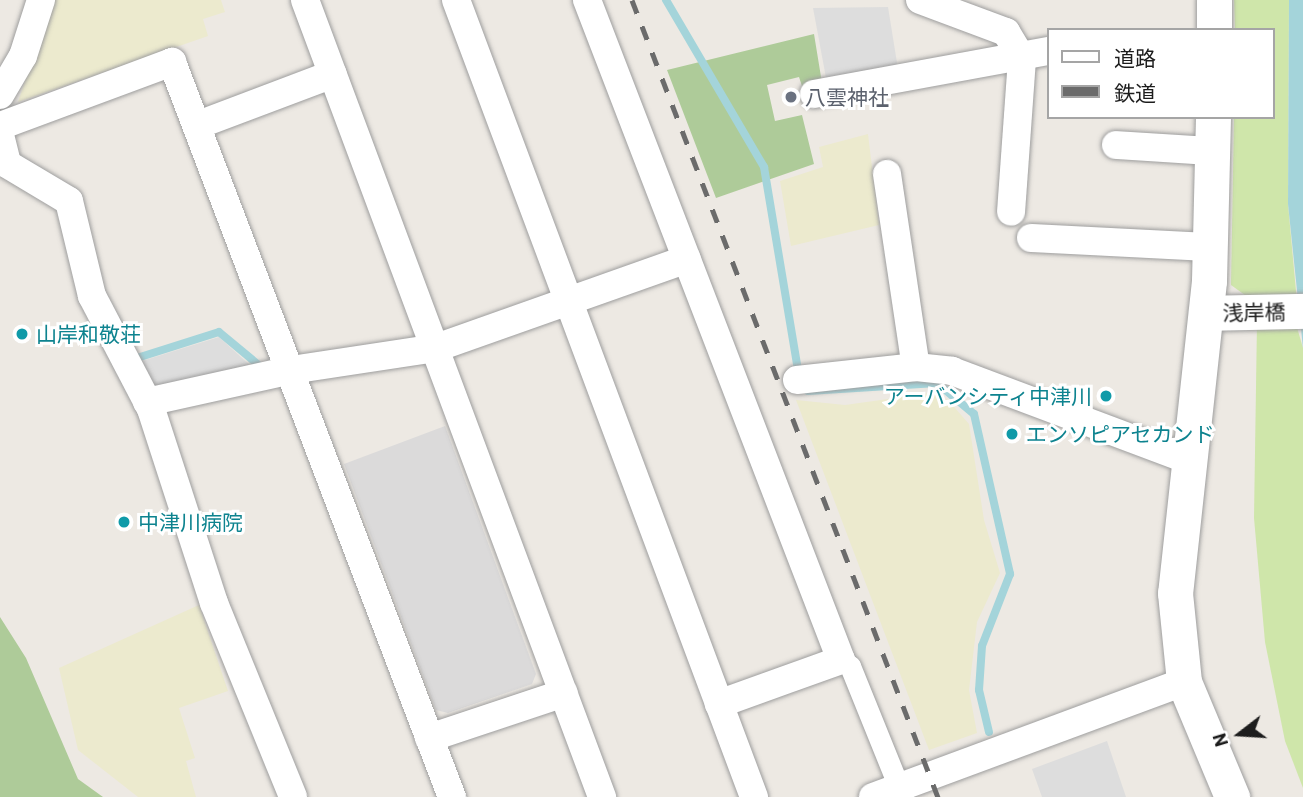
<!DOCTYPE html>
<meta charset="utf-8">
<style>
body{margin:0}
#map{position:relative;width:1303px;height:797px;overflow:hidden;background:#ede9e3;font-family:Barlow,"Noto Sans JP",sans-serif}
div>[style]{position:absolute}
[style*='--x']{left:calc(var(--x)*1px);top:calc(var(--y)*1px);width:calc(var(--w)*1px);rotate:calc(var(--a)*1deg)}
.residential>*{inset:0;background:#dbdada}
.farmland>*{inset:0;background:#eceace}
.grass>*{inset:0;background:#cfe6aa}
.forest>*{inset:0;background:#aecb99}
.parking>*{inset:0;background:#ddd}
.water>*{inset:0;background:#a4d4da}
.stream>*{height:8px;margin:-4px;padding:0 4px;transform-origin:4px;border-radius:4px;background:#a4d4da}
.roads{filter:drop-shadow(0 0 2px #9e9e9e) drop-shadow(0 0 2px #9e9e9e)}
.pedestrian>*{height:21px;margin:-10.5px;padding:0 10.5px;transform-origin:10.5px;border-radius:10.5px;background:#fff}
.minor>*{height:28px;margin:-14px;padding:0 14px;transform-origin:14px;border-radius:14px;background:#fff}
.tertiary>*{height:35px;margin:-17.5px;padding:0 17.5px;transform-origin:17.5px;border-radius:17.5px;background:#fff}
.rail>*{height:5px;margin-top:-2.5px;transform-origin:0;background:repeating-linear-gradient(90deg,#6b6b6b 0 14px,transparent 0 28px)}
.dots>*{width:19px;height:19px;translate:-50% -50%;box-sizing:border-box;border:4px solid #fff;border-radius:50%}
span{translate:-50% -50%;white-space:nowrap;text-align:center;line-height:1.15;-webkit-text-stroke:6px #fff;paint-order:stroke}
.worship-label{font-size:21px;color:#5b616d}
.left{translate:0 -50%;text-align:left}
.street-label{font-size:21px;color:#1d1d1d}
.culture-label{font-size:21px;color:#0d838f}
.right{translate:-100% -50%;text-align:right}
.legend{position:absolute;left:1047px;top:28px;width:228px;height:91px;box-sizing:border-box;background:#fff;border:2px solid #a5a5a5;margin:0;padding:9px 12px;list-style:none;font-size:21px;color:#1d1d1d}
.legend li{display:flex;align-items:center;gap:14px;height:35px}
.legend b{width:35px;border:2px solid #a5a5a5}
.north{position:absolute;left:1205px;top:699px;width:70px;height:70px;-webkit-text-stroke:5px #fff;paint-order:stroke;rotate:253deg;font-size:19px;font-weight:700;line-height:28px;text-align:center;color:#1d1d1d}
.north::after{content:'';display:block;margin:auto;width:24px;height:32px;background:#1d1d1d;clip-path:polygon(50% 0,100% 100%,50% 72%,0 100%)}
</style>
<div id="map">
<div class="residential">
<div style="clip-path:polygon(445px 426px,536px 674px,532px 684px,448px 713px,436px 710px,344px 464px)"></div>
</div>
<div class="farmland">
<div style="clip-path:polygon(52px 0,221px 0,225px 12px,203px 19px,208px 36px,18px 102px)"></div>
<div style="clip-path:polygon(868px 134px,879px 225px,791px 246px,780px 181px,823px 167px,819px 147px)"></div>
<div style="clip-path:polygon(931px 393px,948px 400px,969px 424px,984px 520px,1000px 573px,977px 622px,969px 690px,977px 733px,929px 750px,796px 400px,845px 405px)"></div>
<div style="clip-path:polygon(199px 605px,228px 691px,179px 708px,195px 758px,186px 761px,196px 797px,138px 797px,78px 750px,59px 668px)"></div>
</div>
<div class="grass">
<div style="clip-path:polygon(1234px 0,1289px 0,1288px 204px,1297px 302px,1256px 303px,1231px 285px,1234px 117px,1273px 117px,1273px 30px,1235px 30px)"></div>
<div style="clip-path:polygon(1257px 322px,1296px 324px,1303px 348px,1303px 788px,1285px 741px,1265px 642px,1254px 518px)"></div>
</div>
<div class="forest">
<div style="clip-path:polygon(814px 34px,822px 83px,802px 86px,799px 77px,767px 85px,775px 121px,802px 115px,814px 164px,716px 198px,667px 70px)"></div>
<div style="clip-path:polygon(0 617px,26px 658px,78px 779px,103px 797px,0 797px)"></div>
</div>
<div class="parking">
<div style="clip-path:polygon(888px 7px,898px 69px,827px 83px,813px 8px)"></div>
<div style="clip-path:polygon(219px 337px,253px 368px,157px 390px,142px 361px)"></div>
<div style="clip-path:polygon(1107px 741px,1126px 797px,1042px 797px,1032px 769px)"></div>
</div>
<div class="water">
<div style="clip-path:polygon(1289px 0,1303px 0,1303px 348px,1288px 204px)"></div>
</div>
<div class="stream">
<div style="--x:666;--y:0;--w:194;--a:59.6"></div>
<div style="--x:764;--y:167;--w:206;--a:80.5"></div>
<div style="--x:137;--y:358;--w:86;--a:-17.6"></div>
<div style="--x:219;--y:332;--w:55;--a:39.8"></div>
<div style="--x:808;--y:391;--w:129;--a:-3.5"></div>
<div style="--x:937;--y:383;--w:48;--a:40"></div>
<div style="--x:974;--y:414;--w:164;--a:77.3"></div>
<div style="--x:1010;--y:574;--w:77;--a:111.3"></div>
<div style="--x:982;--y:646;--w:44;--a:93.9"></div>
<div style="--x:979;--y:690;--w:43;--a:76.6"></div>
</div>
<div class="roads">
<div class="pedestrian">
<div style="--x:841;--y:660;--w:11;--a:34"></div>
<div style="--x:850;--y:666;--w:141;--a:68"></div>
</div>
<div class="minor">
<div style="--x:305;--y:0;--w:851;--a:69.56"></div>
<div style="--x:456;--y:0;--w:851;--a:69.5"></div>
<div style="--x:587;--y:0;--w:707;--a:68.95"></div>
<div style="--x:841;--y:660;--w:130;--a:160.2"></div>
<div style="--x:920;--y:0;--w:92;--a:20.4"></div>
<div style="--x:1006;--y:32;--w:31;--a:59"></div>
<div style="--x:1022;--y:59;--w:153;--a:94.1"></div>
<div style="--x:814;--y:94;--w:239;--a:-10.4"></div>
<div style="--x:0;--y:95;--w:45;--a:-59.5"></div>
<div style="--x:23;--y:56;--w:59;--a:-72.2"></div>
<div style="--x:198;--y:125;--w:144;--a:-20.7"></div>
<div style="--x:0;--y:126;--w:184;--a:-20.4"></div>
<div style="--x:172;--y:62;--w:787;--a:69.15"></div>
<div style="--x:0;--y:135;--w:30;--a:76"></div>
<div style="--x:7;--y:164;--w:72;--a:30.8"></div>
<div style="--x:69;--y:201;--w:98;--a:76.4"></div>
<div style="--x:92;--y:296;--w:127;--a:62.4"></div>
<div style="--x:151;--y:409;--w:204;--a:72"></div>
<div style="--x:214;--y:603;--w:209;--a:67.8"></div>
<div style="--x:1116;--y:145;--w:96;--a:3.6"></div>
<div style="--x:887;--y:174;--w:195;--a:81.5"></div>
<div style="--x:1031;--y:238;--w:178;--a:2.9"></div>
<div style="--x:797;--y:380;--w:120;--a:-6.2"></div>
<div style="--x:916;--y:367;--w:36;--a:6"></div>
<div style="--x:952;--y:371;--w:253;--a:20.6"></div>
<div style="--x:147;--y:402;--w:148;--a:-12.5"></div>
<div style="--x:291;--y:370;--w:147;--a:-8.6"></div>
<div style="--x:436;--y:348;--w:266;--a:-19.5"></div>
<div style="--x:429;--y:738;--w:142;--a:-18.4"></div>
<div style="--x:873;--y:797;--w:332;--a:-20.3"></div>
</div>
<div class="tertiary">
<div style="--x:1214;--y:30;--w:30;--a:-90"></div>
<div style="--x:1213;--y:117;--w:164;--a:91.4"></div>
<div style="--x:1209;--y:281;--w:314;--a:96.2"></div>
<div style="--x:1175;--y:593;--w:89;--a:84.2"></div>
<div style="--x:1184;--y:682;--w:125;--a:67.3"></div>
<div style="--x:1206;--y:313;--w:97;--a:-1.2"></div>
</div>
</div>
<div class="rail">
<div style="--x:632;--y:0;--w:854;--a:69"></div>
</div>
<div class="dots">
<div style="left:791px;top:97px;background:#6b7280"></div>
<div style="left:22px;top:334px;background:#0f9aa8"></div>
<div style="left:1106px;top:396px;background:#0f9aa8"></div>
<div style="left:1012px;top:434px;background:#0f9aa8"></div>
<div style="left:124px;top:522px;background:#0f9aa8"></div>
</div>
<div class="worship-label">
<span class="left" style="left:805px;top:97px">八雲神社</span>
</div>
<div class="street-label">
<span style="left:1254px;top:312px;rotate:-1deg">浅岸橋</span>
</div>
<div class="culture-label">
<span class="left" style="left:36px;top:334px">山岸和敬荘</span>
<span class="right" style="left:1092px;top:396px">アーバンシティ中津川</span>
<span class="left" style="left:1026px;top:434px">エンソピアセカンド</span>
<span class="left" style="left:138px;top:522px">中津川病院</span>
</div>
<ul class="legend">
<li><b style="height:9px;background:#fff"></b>道路</li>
<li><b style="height:9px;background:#6b6b6b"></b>鉄道</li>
</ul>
<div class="north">N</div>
</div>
